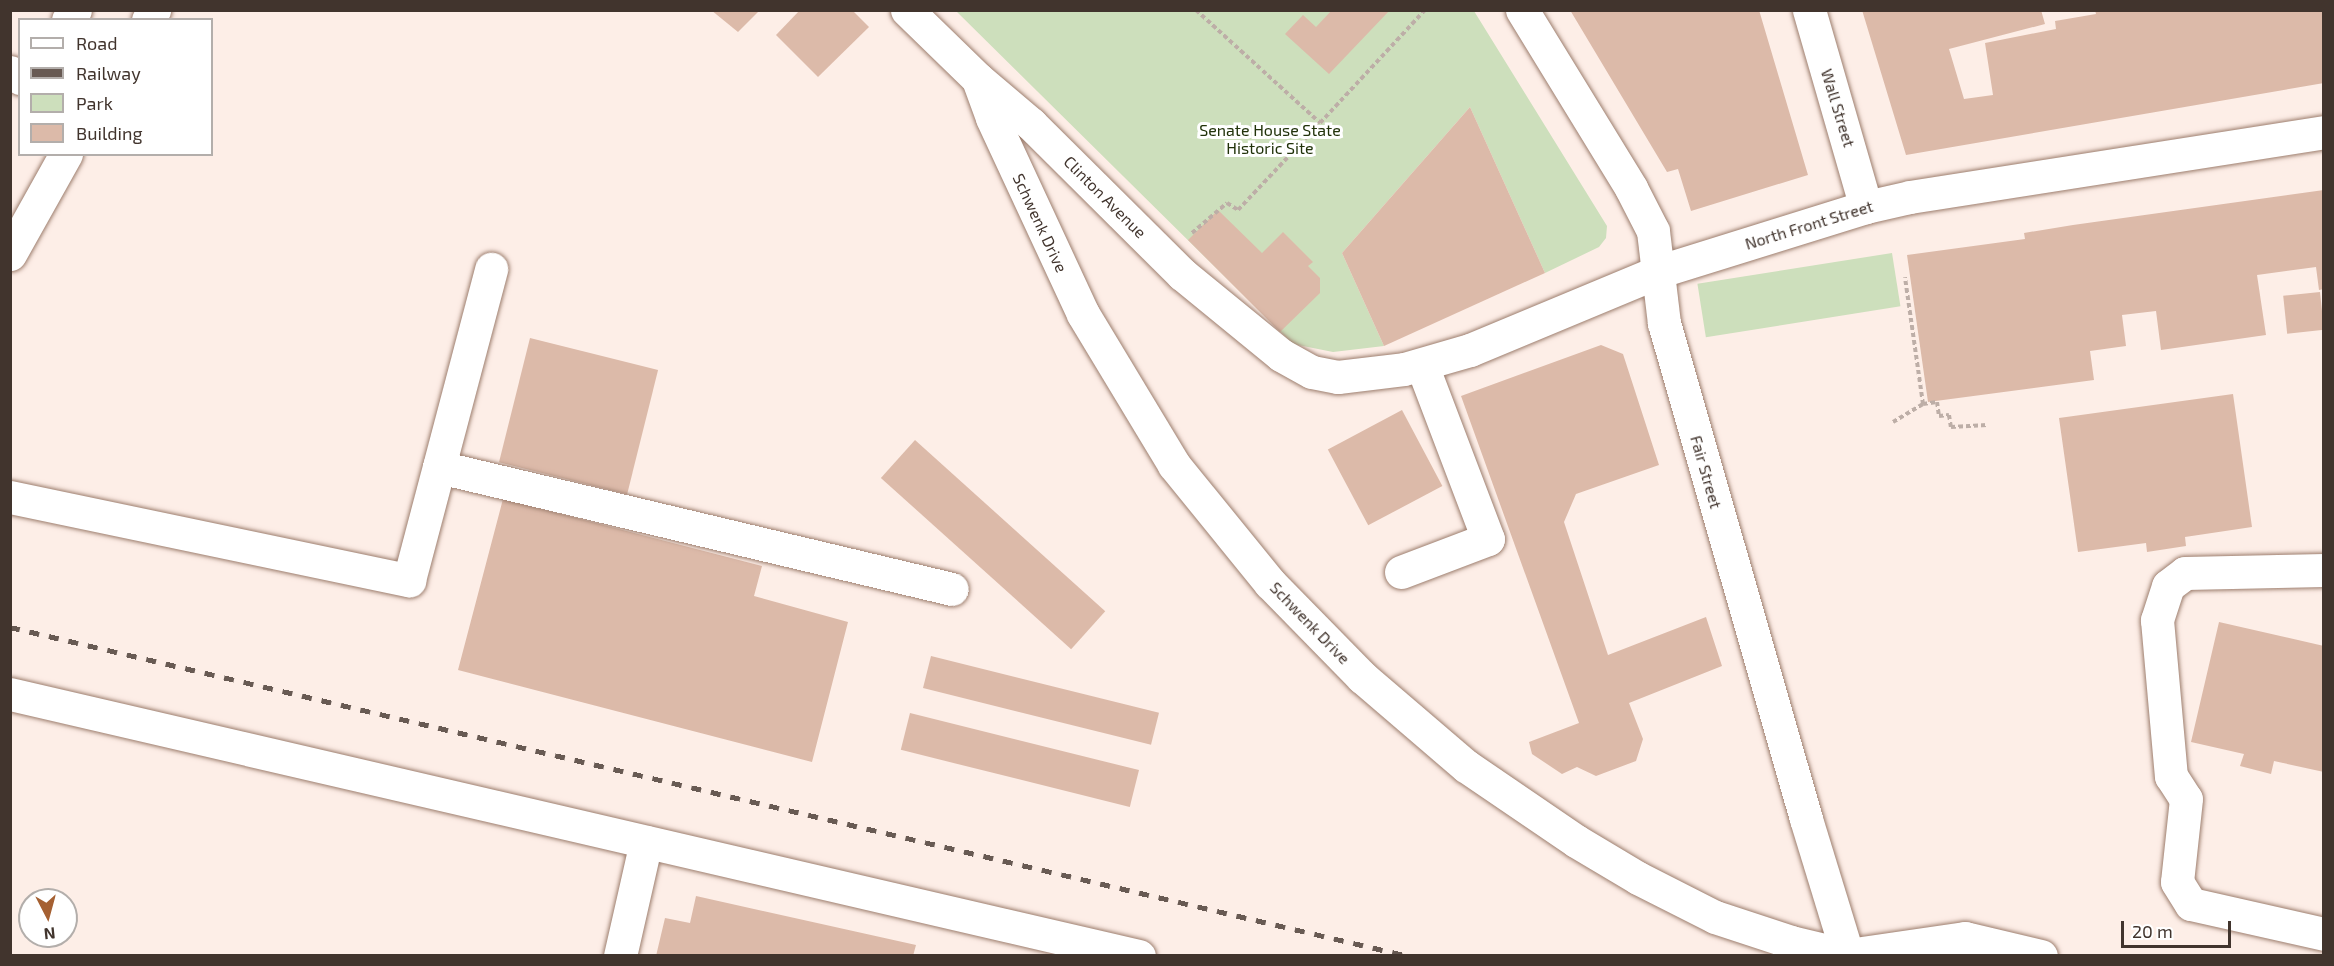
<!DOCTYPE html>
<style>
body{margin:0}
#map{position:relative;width:2334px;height:966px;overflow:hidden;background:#fdeee7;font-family:"Exo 2",sans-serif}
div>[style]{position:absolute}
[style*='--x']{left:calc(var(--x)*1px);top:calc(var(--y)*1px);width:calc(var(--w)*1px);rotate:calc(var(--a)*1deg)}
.green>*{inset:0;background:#cddfbc;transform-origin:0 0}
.building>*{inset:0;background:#dcbaa9;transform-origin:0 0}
.path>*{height:4px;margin-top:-2px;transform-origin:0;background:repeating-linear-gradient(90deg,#bdaea7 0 4.5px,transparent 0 7.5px)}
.roads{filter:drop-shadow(0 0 2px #9d7e6e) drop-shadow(0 0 2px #9d7e6e)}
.minor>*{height:33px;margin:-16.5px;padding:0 16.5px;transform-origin:16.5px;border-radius:16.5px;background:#fff}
.rail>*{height:4.5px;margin-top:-2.25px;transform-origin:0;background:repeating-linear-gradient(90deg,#685a53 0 10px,transparent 0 20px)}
span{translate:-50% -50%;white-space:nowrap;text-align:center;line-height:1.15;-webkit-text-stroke:6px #fff;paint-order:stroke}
.street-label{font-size:16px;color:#41342d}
.park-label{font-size:16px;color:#21320a}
.frame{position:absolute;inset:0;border:12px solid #41342d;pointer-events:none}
.legend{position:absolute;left:18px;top:18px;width:195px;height:138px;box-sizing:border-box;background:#fff;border:2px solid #b3aeab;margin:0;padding:8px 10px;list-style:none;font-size:18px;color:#41342d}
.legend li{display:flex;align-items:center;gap:12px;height:30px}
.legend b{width:30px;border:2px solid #b3aeab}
.north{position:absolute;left:18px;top:888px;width:60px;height:60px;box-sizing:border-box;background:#fff;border:2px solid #b3aeab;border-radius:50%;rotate:174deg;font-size:16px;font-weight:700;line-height:24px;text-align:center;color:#41342d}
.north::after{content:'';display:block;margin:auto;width:21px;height:27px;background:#a56032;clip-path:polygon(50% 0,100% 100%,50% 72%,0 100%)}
.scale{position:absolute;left:2121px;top:921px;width:110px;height:27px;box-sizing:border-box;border:3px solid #41342d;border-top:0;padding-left:8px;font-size:18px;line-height:21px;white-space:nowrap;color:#41342d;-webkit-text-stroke:4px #fff;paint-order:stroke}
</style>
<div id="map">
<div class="green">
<div style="clip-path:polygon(956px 11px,1474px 11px,1607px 226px,1606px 238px,1599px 247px,1545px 273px,1470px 107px,1342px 253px,1384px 346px,1333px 352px,1293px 344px)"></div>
<div style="left:1892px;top:253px;width:54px;height:197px;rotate:81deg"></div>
</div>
<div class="building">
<div style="clip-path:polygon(711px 10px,760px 10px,738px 32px)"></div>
<div style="clip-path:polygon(800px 10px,852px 10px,869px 27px,818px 77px,776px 35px)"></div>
<div style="clip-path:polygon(1332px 10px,1390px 10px,1329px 74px,1285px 34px,1303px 15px,1316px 27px)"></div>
<div style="clip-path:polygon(1570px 10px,1759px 10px,1808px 175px,1691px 211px,1678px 169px,1667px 172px)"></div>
<div style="clip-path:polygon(1862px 10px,2041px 10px,2045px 24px,1949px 49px,1964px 99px,1993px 95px,1985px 43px,2056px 29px,2055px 21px,2096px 14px,2095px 10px,2324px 10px,2324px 83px,1906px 155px)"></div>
<div style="clip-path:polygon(1470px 107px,1545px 273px,1384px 346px,1342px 253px)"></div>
<div style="clip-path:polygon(2324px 190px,2324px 289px,2319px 290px,2316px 267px,2257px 275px,2266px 335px,2161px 350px,2156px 311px,2122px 315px,2126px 346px,2090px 351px,2094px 380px,1928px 402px,1907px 255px,2025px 239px,2024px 233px,2073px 225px)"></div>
<div style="clip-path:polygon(1218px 210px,1262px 253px,1283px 232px,1313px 262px,1308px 266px,1320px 278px,1320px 293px,1280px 332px,1188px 240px)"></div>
<div style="left:2320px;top:292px;width:38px;height:37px;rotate:84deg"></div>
<div style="left:530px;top:338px;width:132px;height:128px;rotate:14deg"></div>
<div style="clip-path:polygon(1601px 345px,1623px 354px,1659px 465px,1576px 494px,1564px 522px,1608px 655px,1706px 617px,1722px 666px,1629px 703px,1643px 739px,1636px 761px,1596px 776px,1577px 767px,1562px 774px,1532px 754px,1529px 742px,1579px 723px,1461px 396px)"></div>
<div style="clip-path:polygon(2233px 394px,2252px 527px,2185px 537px,2186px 546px,2147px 552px,2146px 543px,2078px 552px,2059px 418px)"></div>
<div style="left:1402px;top:410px;width:86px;height:84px;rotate:62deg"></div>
<div style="left:915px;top:440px;width:256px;height:51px;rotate:42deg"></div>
<div style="clip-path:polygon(503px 499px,762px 566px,754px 596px,848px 622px,812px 762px,458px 670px)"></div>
<div style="clip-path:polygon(2219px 622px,2324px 646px,2324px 772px,2274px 761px,2271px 774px,2240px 766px,2244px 754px,2191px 742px)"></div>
<div style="left:931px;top:656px;width:235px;height:33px;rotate:14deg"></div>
<div style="left:910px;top:713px;width:236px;height:38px;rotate:14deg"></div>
<div style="clip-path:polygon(696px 896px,916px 945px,913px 956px,656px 956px,665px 918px,690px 923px)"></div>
</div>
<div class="path">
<div style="--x:1196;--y:10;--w:168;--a:42.3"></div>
<div style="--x:1320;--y:123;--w:154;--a:-47.1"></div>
<div style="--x:1192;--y:233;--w:46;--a:-40.6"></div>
<div style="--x:1227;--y:203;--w:13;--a:32"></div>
<div style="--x:1238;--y:210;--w:120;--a:-46.7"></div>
<div style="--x:1923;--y:404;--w:14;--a:-8"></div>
<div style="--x:1937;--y:402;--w:14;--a:82"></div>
<div style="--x:1939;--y:416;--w:10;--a:-6"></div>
<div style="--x:1949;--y:415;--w:12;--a:81"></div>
<div style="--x:1951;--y:427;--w:36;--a:-3"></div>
<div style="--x:1893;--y:422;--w:35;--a:-31"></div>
<div style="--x:1923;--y:404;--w:128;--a:-98.1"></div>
</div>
<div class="roads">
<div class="minor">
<div style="--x:907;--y:10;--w:99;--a:44.2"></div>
<div style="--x:978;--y:79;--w:70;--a:40.3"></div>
<div style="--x:1031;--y:124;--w:213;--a:44.8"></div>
<div style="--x:1182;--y:274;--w:128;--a:39.3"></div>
<div style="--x:1281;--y:355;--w:35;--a:29"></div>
<div style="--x:1312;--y:372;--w:26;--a:11"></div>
<div style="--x:1338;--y:377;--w:66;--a:-6.9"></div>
<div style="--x:1404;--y:369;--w:69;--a:-16.1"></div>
<div style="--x:1470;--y:350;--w:203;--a:-22.6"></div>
<div style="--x:1657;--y:272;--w:219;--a:-17.3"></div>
<div style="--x:1866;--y:207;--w:45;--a:-12.8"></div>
<div style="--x:1910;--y:197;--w:419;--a:-8.9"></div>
<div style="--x:1522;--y:10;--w:209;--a:58.5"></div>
<div style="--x:1631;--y:188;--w:48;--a:62.9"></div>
<div style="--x:1653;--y:231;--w:93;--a:83.2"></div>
<div style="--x:1664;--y:323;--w:516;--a:74.02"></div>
<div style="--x:1806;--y:819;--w:143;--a:73"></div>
<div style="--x:1809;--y:10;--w:205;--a:73.9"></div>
<div style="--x:68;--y:20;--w:12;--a:-55"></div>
<div style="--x:148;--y:20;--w:12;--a:-59"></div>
<div style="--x:10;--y:72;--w:12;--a:31"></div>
<div style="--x:979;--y:82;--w:38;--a:70"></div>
<div style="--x:992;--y:118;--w:216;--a:65.1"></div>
<div style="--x:1083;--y:314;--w:176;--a:58.9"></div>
<div style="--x:1174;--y:465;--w:152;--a:50.9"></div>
<div style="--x:1270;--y:583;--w:132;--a:45.6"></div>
<div style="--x:1362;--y:677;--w:137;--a:40.6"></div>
<div style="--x:1466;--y:766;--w:133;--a:34.3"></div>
<div style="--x:1576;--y:841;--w:72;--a:30.8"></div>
<div style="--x:1638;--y:878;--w:86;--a:26.9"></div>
<div style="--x:1715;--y:917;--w:80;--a:18.2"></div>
<div style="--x:1791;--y:942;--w:60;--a:13.6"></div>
<div style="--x:10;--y:254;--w:115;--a:-60.8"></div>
<div style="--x:439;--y:467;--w:527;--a:13.38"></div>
<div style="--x:10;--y:497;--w:408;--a:11.8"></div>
<div style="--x:409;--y:580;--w:322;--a:-75.2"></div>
<div style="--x:2324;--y:570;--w:139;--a:178.8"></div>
<div style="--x:2185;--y:573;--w:21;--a:143"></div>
<div style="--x:2168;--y:586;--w:36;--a:108"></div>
<div style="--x:2157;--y:620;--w:157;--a:84.9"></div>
<div style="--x:2171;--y:776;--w:27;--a:57"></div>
<div style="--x:2186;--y:799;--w:83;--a:96.2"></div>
<div style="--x:2177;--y:882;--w:26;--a:58"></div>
<div style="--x:2191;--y:904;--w:136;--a:12.7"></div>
<div style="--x:1401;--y:572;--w:93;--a:-20.8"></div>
<div style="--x:1488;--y:539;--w:186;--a:-110.8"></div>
<div style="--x:10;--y:694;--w:1159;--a:13.07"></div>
<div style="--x:1848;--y:955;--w:118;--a:-8.3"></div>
<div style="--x:1965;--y:938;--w:78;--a:13.3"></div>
<div style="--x:620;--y:956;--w:117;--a:-77.2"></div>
</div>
</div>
<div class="rail">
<div style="--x:10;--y:627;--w:1436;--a:13.24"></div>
</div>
<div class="street-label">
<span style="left:1838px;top:108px;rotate:73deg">Wall Street</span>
<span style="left:1105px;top:197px;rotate:45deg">Clinton Avenue</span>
<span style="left:1040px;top:223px;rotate:65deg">Schwenk Drive</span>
<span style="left:1809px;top:225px;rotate:-17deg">North Front Street</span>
<span style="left:1706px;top:472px;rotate:74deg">Fair Street</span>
<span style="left:1310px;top:623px;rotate:46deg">Schwenk Drive</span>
</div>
<div class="park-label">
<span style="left:1270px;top:139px">Senate House State<br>Historic Site</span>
</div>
<div class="frame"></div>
<ul class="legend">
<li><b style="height:8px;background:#fff"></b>Road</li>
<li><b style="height:8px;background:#685a53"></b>Railway</li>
<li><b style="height:16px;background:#cddfbc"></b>Park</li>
<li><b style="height:16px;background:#dcbaa9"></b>Building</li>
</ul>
<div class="north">N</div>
<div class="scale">20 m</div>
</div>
